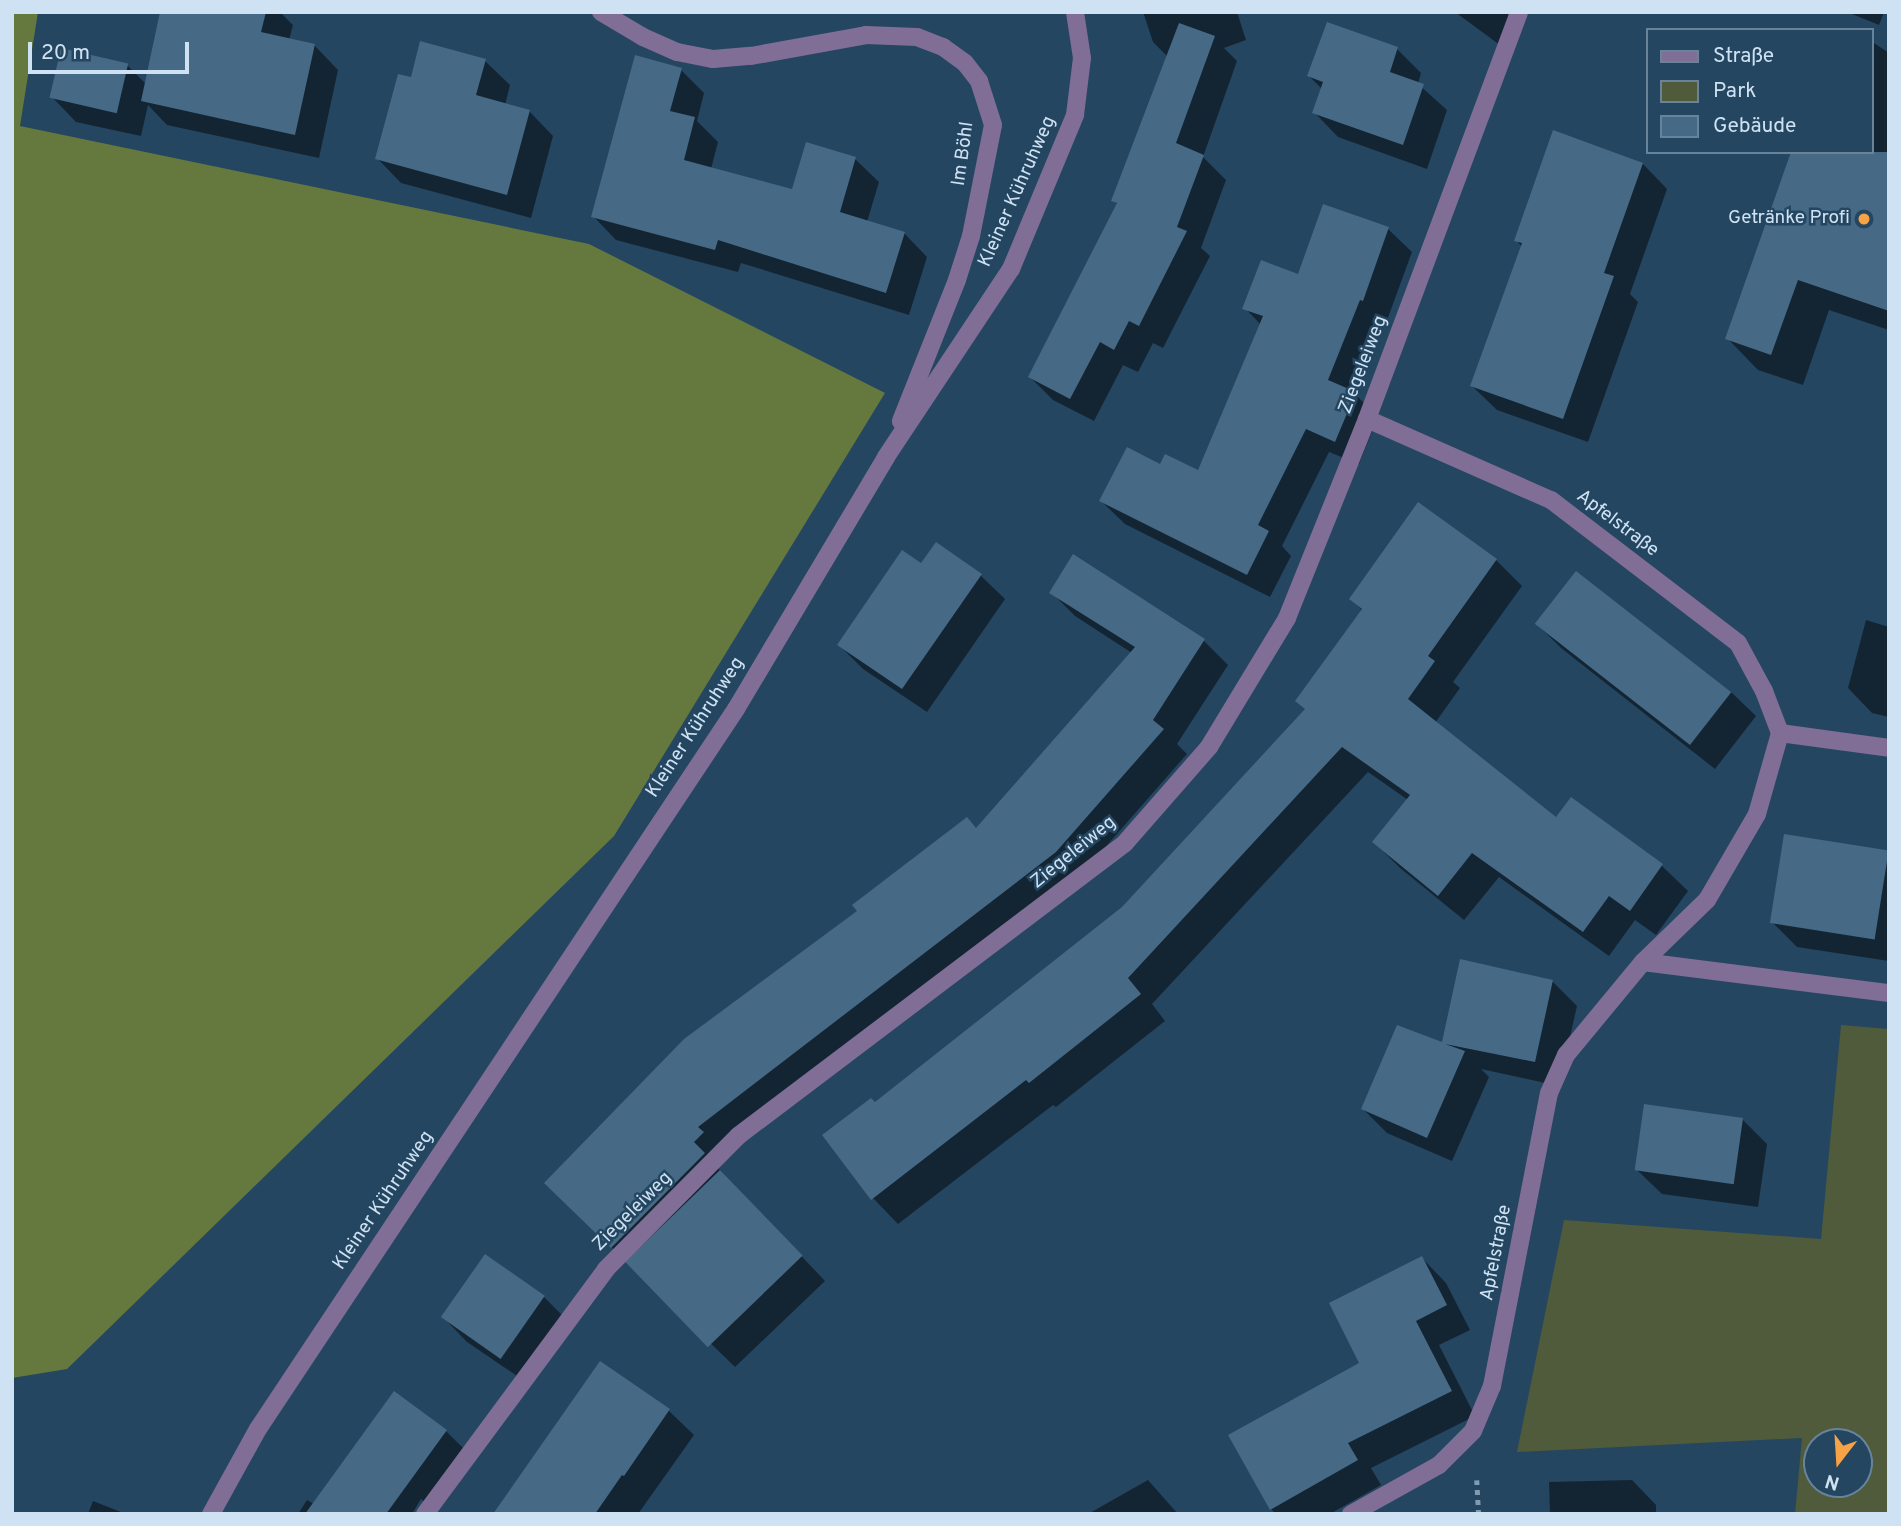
<!DOCTYPE html>
<meta charset="utf-8">
<style>
body{margin:0}
#map{position:relative;width:1901px;height:1526px;overflow:hidden;background:#244661;font-family:Overpass,sans-serif}
div>[style]{position:absolute}
[style*='--x']{left:calc(var(--x)*1px);top:calc(var(--y)*1px);width:calc(var(--w)*1px);rotate:calc(var(--a)*1deg)}
.green>*{inset:0;background:#4f5b3a}
.forest>*{inset:0;background:#65793f}
.shadow>*{inset:0;background:#0007}
.building>*{inset:0;background:#466986;transform-origin:0 0}
.path>*{height:4.5px;margin-top:-2.25px;transform-origin:0;background:repeating-linear-gradient(90deg,#819bb1 0 5px,transparent 0 10px)}
.minor>*{height:18px;margin:-9px;padding:0 9px;transform-origin:9px;border-radius:9px;background:#806e97}
.dots>*{width:19px;height:19px;translate:-50% -50%;box-sizing:border-box;border:4px solid #244661;border-radius:50%}
span{translate:-50% -50%;white-space:nowrap;text-align:center;line-height:1.15;-webkit-text-stroke:5px #244661;paint-order:stroke}
.street-label{font-size:19px;color:#cfe2f3}
.poi-label{font-size:19px;color:#cfe2f3}
.right{translate:-100% -50%;text-align:right}
.frame{position:absolute;inset:0;border:14px solid #cfe2f3;pointer-events:none}
.legend{position:absolute;left:1646px;top:28px;width:228px;height:126px;box-sizing:border-box;background:#244661;border:2px solid #68849b;margin:0;padding:9px 12px;list-style:none;font-size:21px;color:#cfe2f3}
.legend li{display:flex;align-items:center;gap:14px;height:35px}
.legend b{width:35px;border:2px solid #68849b}
.north{position:absolute;left:1803px;top:1428px;width:70px;height:70px;box-sizing:border-box;background:#244661;border:2px solid #68849b;border-radius:50%;rotate:197deg;font-size:19px;font-weight:700;line-height:28px;text-align:center;color:#cfe2f3}
.north::after{content:'';display:block;margin:auto;width:24px;height:32px;background:#f6a247;clip-path:polygon(50% 0,100% 100%,50% 72%,0 100%)}
.scale{position:absolute;left:28px;top:42px;width:161px;height:32px;box-sizing:border-box;border:4px solid #cfe2f3;border-top:0;padding-left:9px;font-size:21px;line-height:24px;white-space:nowrap;color:#cfe2f3;-webkit-text-stroke:5px #244661;paint-order:stroke}
</style>
<div id="map">
<div class="green">
<div style="clip-path:polygon(evenodd,1841px 1025px,1889px 1029px,1889px 1514px,1795px 1514px,1802px 1438px,1517px 1452px,1564px 1220px,1821px 1239px,1841px 1025px,1817px 1442px,1859px 1442px,1859px 1484px,1817px 1484px,1817px 1442px)"></div>
</div>
<div class="forest">
<div style="clip-path:polygon(12px 12px,38px 12px,20px 126px,589px 244px,885px 393px,614px 836px,67px 1369px,12px 1378px)"></div>
</div>
<div class="shadow">
<div style="clip-path:polygon(162px 12px,280px 12px,293px 25px,289px 40px,314px 45px,338px 70px,319px 158px,167px 125px,148px 105px,141px 136px,76px 122px,52px 97px,127px 65px,146px 84px)"></div>
<div style="clip-path:polygon(1143px 12px,1237px 12px,1246px 40px,1224px 48px,1237px 61px,1203px 157px,1226px 180px,1201px 248px,1210px 256px,1163px 348px,1153px 343px,1138px 372px,1123px 365px,1094px 421px,1053px 400px,1030px 377px,1118px 205px,1113px 200px,1168px 57px,1153px 42px)"></div>
<div style="clip-path:polygon(1455px 12px,1521px 12px,1508px 51px)"></div>
<div style="clip-path:polygon(1847px 12px,1884px 12px,1879px 25px)"></div>
<div style="clip-path:polygon(1871px 41px,1889px 53px,1889px 330px,1829px 310px,1803px 385px,1758px 370px,1727px 338px,1871px 152px)"></div>
<div style="clip-path:polygon(1397px 49px,1421px 73px,1418px 84px,1447px 110px,1427px 169px,1338px 137px,1314px 112px,1322px 89px,1309px 76px)"></div>
<div style="clip-path:polygon(485px 61px,510px 85px,505px 105px,529px 111px,553px 136px,531px 218px,401px 183px,377px 158px,412px 79px)"></div>
<div style="clip-path:polygon(681px 70px,704px 93px,697px 121px,718px 142px,711px 169px,793px 191px,855px 159px,879px 182px,867px 222px,904px 233px,927px 257px,909px 315px,741px 263px,738px 272px,616px 240px,593px 216px)"></div>
<div style="clip-path:polygon(1554px 133px,1643px 164px,1667px 189px,1630px 294px,1638px 302px,1588px 442px,1497px 410px,1472px 386px,1522px 247px,1516px 240px)"></div>
<div style="clip-path:polygon(1388px 229px,1412px 252px,1386px 323px,1384px 322px,1355px 394px,1378px 417px,1359px 464px,1329px 452px,1282px 546px,1291px 556px,1270px 597px,1125px 524px,1101px 501px,1161px 467px,1199px 473px,1261px 325px,1245px 308px)"></div>
<div style="clip-path:polygon(1418px 505px,1496px 560px,1522px 586px,1453px 682px,1460px 688px,1435px 723px,1557px 820px,1572px 799px,1662px 866px,1688px 891px,1656px 935px,1635px 920px,1609px 956px,1499px 877px,1464px 920px,1400px 868px,1374px 842px,1408px 800px,1368px 772px,1152px 1004px,1165px 1021px,1056px 1107px,1053px 1105px,898px 1224px,873px 1198px,875px 1105px,1123px 908px,1306px 710px,1363px 611px,1351px 599px)"></div>
<div style="clip-path:polygon(1073px 557px,1204px 641px,1228px 665px,1177px 744px,1187px 754px,1080px 876px,720px 1152px,717px 1167px,825px 1281px,735px 1367px,570px 1207px,977px 830px,1132px 653px,1075px 616px,1051px 592px)"></div>
<div style="clip-path:polygon(922px 565px,980px 575px,1005px 599px,927px 712px,863px 669px,839px 645px)"></div>
<div style="clip-path:polygon(1866px 620px,1889px 627px,1889px 717px,1872px 713px,1848px 688px)"></div>
<div style="clip-path:polygon(1536px 623px,1731px 692px,1756px 716px,1715px 769px,1561px 648px)"></div>
<div style="clip-path:polygon(1889px 852px,1889px 961px,1797px 947px,1773px 923px)"></div>
<div style="clip-path:polygon(1552px 981px,1577px 1006px,1559px 1086px,1481px 1069px,1489px 1077px,1452px 1161px,1387px 1133px,1363px 1109px,1443px 1045px)"></div>
<div style="clip-path:polygon(1742px 1119px,1767px 1144px,1758px 1207px,1662px 1194px,1637px 1170px)"></div>
<div style="clip-path:polygon(1422px 1258px,1446px 1283px,1470px 1330px,1439px 1345px,1475px 1416px,1371px 1468px,1381px 1485px,1330px 1514px,1276px 1514px,1271px 1509px,1362px 1363px)"></div>
<div style="clip-path:polygon(544px 1297px,568px 1321px,526px 1382px,467px 1342px,443px 1317px)"></div>
<div style="clip-path:polygon(600px 1363px,669px 1411px,694px 1435px,638px 1514px,495px 1514px)"></div>
<div style="clip-path:polygon(446px 1431px,470px 1455px,433px 1508px,421px 1499px,412px 1514px,298px 1514px,307px 1500px,314px 1504px)"></div>
<div style="clip-path:polygon(1148px 1480px,1178px 1514px,1088px 1514px)"></div>
<div style="clip-path:polygon(1632px 1480px,1656px 1505px,1656px 1514px,1550px 1514px,1549px 1482px)"></div>
<div style="clip-path:polygon(93px 1501px,126px 1514px,88px 1514px)"></div>
</div>
<div class="building">
<div style="clip-path:polygon(160px 12px,266px 12px,261px 32px,315px 44px,295px 135px,141px 101px)"></div>
<div style="clip-path:polygon(1327px 22px,1398px 47px,1390px 72px,1424px 84px,1403px 145px,1312px 113px,1323px 82px,1307px 76px)"></div>
<div style="clip-path:polygon(1179px 23px,1215px 36px,1176px 143px,1204px 155px,1177px 227px,1187px 231px,1139px 326px,1129px 321px,1114px 350px,1100px 342px,1070px 399px,1028px 377px,1117px 203px,1111px 201px)"></div>
<div style="clip-path:polygon(420px 41px,486px 59px,476px 95px,530px 110px,507px 195px,375px 159px,398px 74px,411px 77px)"></div>
<div style="left:61px;top:48px;width:69px;height:51px;rotate:13deg"></div>
<div style="clip-path:polygon(635px 55px,682px 68px,670px 111px,695px 117px,684px 160px,792px 189px,806px 142px,856px 157px,840px 212px,905px 232px,886px 293px,718px 240px,715px 250px,591px 217px)"></div>
<div style="clip-path:polygon(1553px 130px,1643px 163px,1604px 273px,1614px 276px,1563px 419px,1470px 386px,1522px 243px,1514px 241px)"></div>
<div style="clip-path:polygon(1791px 152px,1889px 152px,1889px 311px,1798px 280px,1771px 355px,1725px 339px)"></div>
<div style="clip-path:polygon(1323px 204px,1389px 227px,1363px 301px,1360px 300px,1328px 380px,1356px 392px,1335px 442px,1306px 429px,1258px 525px,1269px 531px,1247px 575px,1099px 501px,1127px 447px,1160px 464px,1165px 454px,1198px 470px,1263px 316px,1242px 309px,1261px 260px,1298px 274px)"></div>
<div style="clip-path:polygon(1418px 502px,1497px 559px,1428px 656px,1435px 661px,1408px 699px,1556px 817px,1571px 797px,1663px 864px,1630px 911px,1609px 896px,1583px 932px,1472px 853px,1438px 896px,1372px 842px,1410px 795px,1342px 747px,1128px 978px,1141px 994px,1029px 1083px,1026px 1080px,871px 1200px,822px 1135px,871px 1098px,875px 1102px,1122px 907px,1305px 709px,1295px 701px,1362px 609px,1349px 599px)"></div>
<div style="clip-path:polygon(936px 542px,982px 574px,902px 689px,837px 645px,902px 550px,921px 563px)"></div>
<div style="clip-path:polygon(1073px 554px,1205px 639px,1153px 720px,1164px 729px,1056px 852px,698px 1127px,704px 1132px,694px 1142px,705px 1153px,611px 1248px,544px 1183px,684px 1039px,857px 911px,852px 905px,967px 817px,976px 828px,1135px 647px,1049px 593px)"></div>
<div style="left:1576px;top:571px;width:197px;height:67px;rotate:38deg"></div>
<div style="left:1784px;top:834px;width:106px;height:90px;rotate:9deg"></div>
<div style="clip-path:polygon(1460px 959px,1553px 980px,1535px 1062px,1445px 1044px,1465px 1051px,1427px 1138px,1361px 1109px,1397px 1025px,1442px 1042px)"></div>
<div style="left:1644px;top:1104px;width:100px;height:67px;rotate:8deg"></div>
<div style="left:720px;top:1170px;width:119px;height:132px;rotate:46deg"></div>
<div style="left:485px;top:1254px;width:73px;height:77px;rotate:35deg"></div>
<div style="clip-path:polygon(1422px 1256px,1447px 1305px,1416px 1321px,1452px 1391px,1348px 1443px,1358px 1460px,1270px 1510px,1228px 1435px,1359px 1363px,1329px 1303px)"></div>
<div style="clip-path:polygon(600px 1361px,670px 1409px,624px 1476px,622px 1475px,595px 1514px,493px 1514px)"></div>
<div style="clip-path:polygon(394px 1391px,447px 1430px,386px 1514px,305px 1514px)"></div>
</div>
<div class="path">
<div style="--x:1477;--y:1480;--w:34;--a:87"></div>
</div>
<div class="minor">
<div style="--x:601;--y:12;--w:49;--a:30.8"></div>
<div style="--x:643;--y:37;--w:37;--a:24"></div>
<div style="--x:677;--y:52;--w:37;--a:11"></div>
<div style="--x:713;--y:59;--w:38;--a:-5"></div>
<div style="--x:751;--y:56;--w:117;--a:-10.3"></div>
<div style="--x:866;--y:35;--w:51;--a:2.2"></div>
<div style="--x:917;--y:37;--w:28;--a:21"></div>
<div style="--x:943;--y:47;--w:27;--a:36"></div>
<div style="--x:965;--y:63;--w:23;--a:52"></div>
<div style="--x:979;--y:81;--w:46;--a:72.3"></div>
<div style="--x:993;--y:125;--w:113;--a:101.2"></div>
<div style="--x:971;--y:236;--w:46;--a:107.7"></div>
<div style="--x:957;--y:280;--w:152;--a:111.7"></div>
<div style="--x:1367;--y:419;--w:201;--a:23.8"></div>
<div style="--x:1551;--y:500;--w:235;--a:37.4"></div>
<div style="--x:1738;--y:643;--w:55;--a:61.6"></div>
<div style="--x:1764;--y:691;--w:45;--a:69.1"></div>
<div style="--x:1780;--y:733;--w:110;--a:7.8"></div>
<div style="--x:1643;--y:962;--w:89;--a:-44.1"></div>
<div style="--x:1707;--y:900;--w:99;--a:-59.8"></div>
<div style="--x:1757;--y:814;--w:84;--a:-74.1"></div>
<div style="--x:211;--y:1514;--w:97;--a:-61.1"></div>
<div style="--x:258;--y:1429;--w:864;--a:-56.42"></div>
<div style="--x:736;--y:709;--w:293;--a:-59.2"></div>
<div style="--x:886;--y:457;--w:226;--a:-56.4"></div>
<div style="--x:1011;--y:269;--w:167;--a:-67.4"></div>
<div style="--x:1075;--y:115;--w:57;--a:-83"></div>
<div style="--x:1082;--y:58;--w:47;--a:-98.7"></div>
<div style="--x:425;--y:1514;--w:305;--a:-53.5"></div>
<div style="--x:606;--y:1269;--w:187;--a:-45.2"></div>
<div style="--x:738;--y:1136;--w:485;--a:-37.1"></div>
<div style="--x:1125;--y:843;--w:128;--a:-48.8"></div>
<div style="--x:1209;--y:747;--w:151;--a:-58.8"></div>
<div style="--x:1287;--y:618;--w:214;--a:-68.1"></div>
<div style="--x:1367;--y:419;--w:434;--a:-69.5"></div>
<div style="--x:1351;--y:1514;--w:101;--a:-29.1"></div>
<div style="--x:1439;--y:1465;--w:48;--a:-45"></div>
<div style="--x:1473;--y:1431;--w:49;--a:-67.1"></div>
<div style="--x:1492;--y:1386;--w:298;--a:-79"></div>
<div style="--x:1549;--y:1093;--w:42;--a:-65.9"></div>
<div style="--x:1566;--y:1055;--w:121;--a:-50.4"></div>
<div style="--x:1643;--y:962;--w:248;--a:7.2"></div>
</div>
<div class="dots">
<div style="left:1864px;top:219px;background:#f6a247"></div>
</div>
<div class="street-label">
<span style="left:964px;top:154px;rotate:-82deg">Im Böhl</span>
<span style="left:1018px;top:192px;rotate:-66deg">Kleiner Kühruhweg</span>
<span style="left:1364px;top:365px;rotate:-69deg">Ziegeleiweg</span>
<span style="left:1617px;top:524px;rotate:37deg">Apfelstraße</span>
<span style="left:696px;top:728px;rotate:-57deg">Kleiner Kühruhweg</span>
<span style="left:1074px;top:853px;rotate:-39deg">Ziegeleiweg</span>
<span style="left:384px;top:1201px;rotate:-56deg">Kleiner Kühruhweg</span>
<span style="left:633px;top:1212px;rotate:-45deg">Ziegeleiweg</span>
<span style="left:1497px;top:1253px;rotate:-79deg">Apfelstraße</span>
</div>
<div class="poi-label">
<span class="right" style="left:1850px;top:219px">Getränke Profi</span>
</div>
<div class="frame"></div>
<ul class="legend">
<li><b style="height:9px;background:#806e97"></b>Straße</li>
<li><b style="height:19px;background:#4f5b3a"></b>Park</li>
<li><b style="height:19px;background:#466986"></b>Gebäude</li>
</ul>
<div class="north">N</div>
<div class="scale">20 m</div>
</div>
